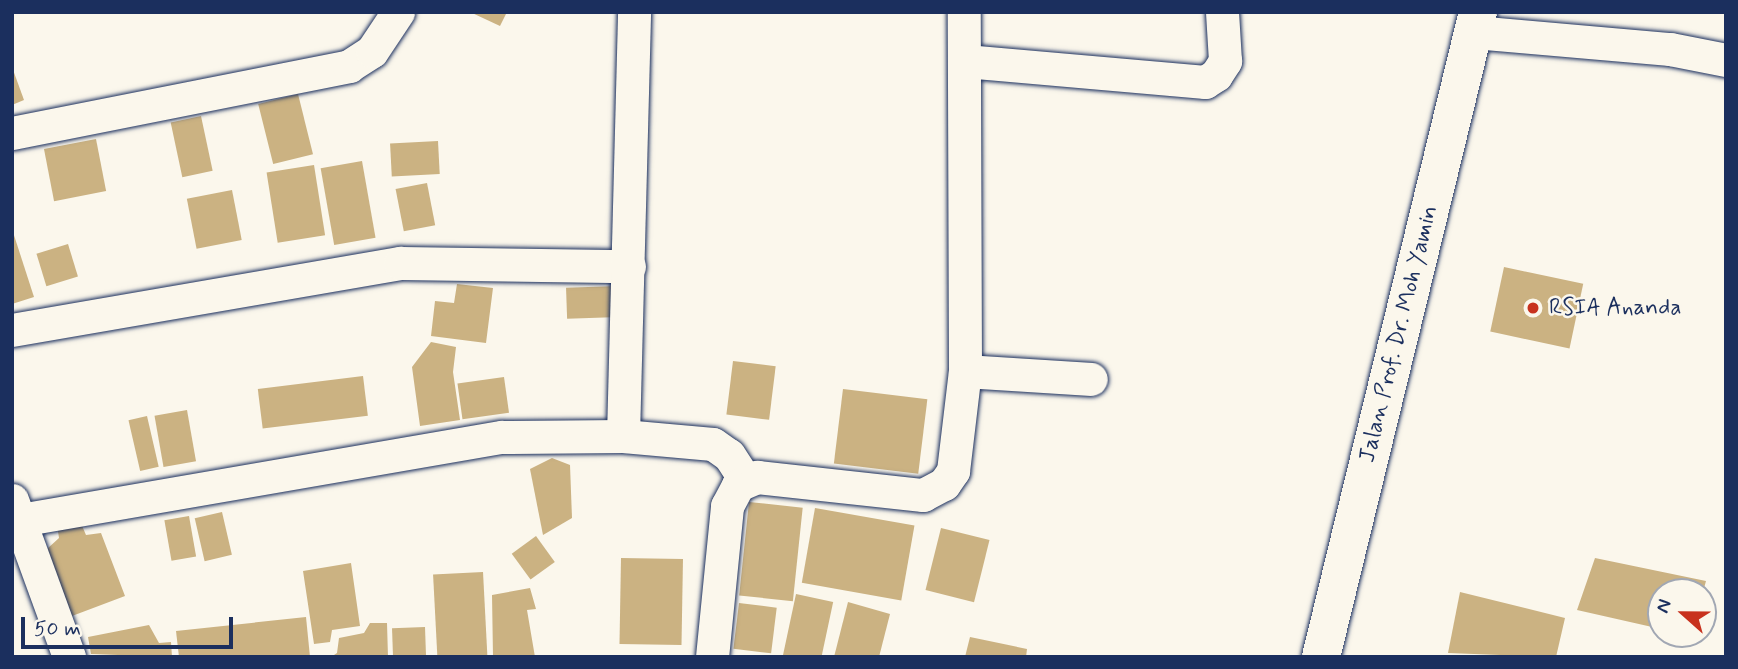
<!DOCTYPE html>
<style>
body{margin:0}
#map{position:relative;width:1738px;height:669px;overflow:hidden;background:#fbf7ec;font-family:Mynerve,sans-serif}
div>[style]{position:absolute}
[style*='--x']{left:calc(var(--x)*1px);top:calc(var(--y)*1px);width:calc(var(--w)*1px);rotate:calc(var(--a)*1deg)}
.building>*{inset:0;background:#cbb282;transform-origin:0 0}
.roads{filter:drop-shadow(0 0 2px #1b2f5e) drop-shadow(0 0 2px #1b2f5e)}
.minor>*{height:33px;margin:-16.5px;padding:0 16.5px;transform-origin:16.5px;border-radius:16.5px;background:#fbf7ec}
.tertiary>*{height:38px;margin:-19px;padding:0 19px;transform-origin:19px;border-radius:19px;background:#fbf7ec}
.dots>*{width:19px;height:19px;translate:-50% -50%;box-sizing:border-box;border:4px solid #fbf7ec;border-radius:50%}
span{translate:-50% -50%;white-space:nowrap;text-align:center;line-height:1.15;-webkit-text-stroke:5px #fbf7ec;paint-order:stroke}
.poi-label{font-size:23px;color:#1b2f5e}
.left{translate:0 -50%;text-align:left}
.street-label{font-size:23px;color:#1b2f5e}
.frame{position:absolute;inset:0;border:14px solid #1b2f5e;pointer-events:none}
.north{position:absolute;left:1647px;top:578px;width:70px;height:70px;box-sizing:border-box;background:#fbf7ec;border:2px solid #a1a7b3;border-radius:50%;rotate:291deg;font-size:19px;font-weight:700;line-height:28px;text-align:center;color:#1b2f5e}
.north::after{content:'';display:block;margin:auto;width:24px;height:32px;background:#c8321e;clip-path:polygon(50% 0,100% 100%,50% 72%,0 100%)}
.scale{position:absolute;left:21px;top:617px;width:212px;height:32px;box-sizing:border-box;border:4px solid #1b2f5e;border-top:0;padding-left:9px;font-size:21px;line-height:24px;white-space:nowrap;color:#1b2f5e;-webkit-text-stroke:5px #fbf7ec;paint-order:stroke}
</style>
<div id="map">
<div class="building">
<div style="clip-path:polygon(470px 12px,507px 12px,500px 26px)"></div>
<div style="clip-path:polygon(12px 67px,24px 100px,12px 105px)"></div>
<div style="left:298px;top:94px;width:62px;height:41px;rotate:76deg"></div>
<div style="left:201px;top:116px;width:56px;height:31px;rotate:78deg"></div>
<div style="left:96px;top:139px;width:53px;height:53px;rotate:79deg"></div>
<div style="left:438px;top:141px;width:33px;height:48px;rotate:87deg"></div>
<div style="left:362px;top:161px;width:78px;height:42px;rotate:80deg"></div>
<div style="left:314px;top:165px;width:71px;height:48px;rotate:81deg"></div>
<div style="left:427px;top:183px;width:43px;height:32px;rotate:79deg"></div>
<div style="left:232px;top:190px;width:51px;height:46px;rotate:79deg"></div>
<div style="clip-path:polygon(12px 229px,34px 297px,12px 304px)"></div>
<div style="left:68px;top:244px;width:34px;height:33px;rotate:73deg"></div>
<div style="left:1504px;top:267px;width:81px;height:66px;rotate:12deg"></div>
<div style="clip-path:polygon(457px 284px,493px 288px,486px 343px,431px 336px,435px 301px,454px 303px)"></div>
<div style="left:618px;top:286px;width:31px;height:52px;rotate:88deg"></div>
<div style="clip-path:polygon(431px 342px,456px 347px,453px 372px,460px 420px,420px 426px,412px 367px)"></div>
<div style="left:733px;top:361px;width:43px;height:54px;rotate:7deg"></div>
<div style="left:363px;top:376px;width:40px;height:106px;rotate:83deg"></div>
<div style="left:504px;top:377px;width:36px;height:47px;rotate:82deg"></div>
<div style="left:843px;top:389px;width:85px;height:75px;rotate:7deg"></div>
<div style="left:187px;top:410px;width:52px;height:33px;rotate:80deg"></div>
<div style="left:147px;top:416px;width:52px;height:19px;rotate:77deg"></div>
<div style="clip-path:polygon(552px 458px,570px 465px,572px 518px,543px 535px,530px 469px)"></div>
<div style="left:749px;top:502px;width:54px;height:94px;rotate:6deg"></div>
<div style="left:815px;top:508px;width:101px;height:76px;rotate:10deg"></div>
<div style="left:222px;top:512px;width:44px;height:28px;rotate:77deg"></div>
<div style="left:189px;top:516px;width:41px;height:25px;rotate:80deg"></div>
<div style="clip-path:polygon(80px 521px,86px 535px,101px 533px,125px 596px,72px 616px,47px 549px,59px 538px,57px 525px)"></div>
<div style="left:941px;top:528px;width:50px;height:64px;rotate:14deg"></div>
<div style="left:536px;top:536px;width:32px;height:30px;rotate:54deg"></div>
<div style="left:621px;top:558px;width:62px;height:86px;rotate:1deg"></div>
<div style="clip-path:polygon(1595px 558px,1706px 581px,1703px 592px,1661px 592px,1661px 629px,1577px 610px)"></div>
<div style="clip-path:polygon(351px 563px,360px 626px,332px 630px,330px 642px,314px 644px,303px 571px)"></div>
<div style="left:483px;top:572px;width:85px;height:50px;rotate:87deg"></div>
<div style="clip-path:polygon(530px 588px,536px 609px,527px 610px,535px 657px,493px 657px,492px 595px)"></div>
<div style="clip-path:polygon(1460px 592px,1565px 618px,1556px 657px,1448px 653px)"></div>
<div style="left:796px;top:594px;width:38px;height:65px;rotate:12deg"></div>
<div style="clip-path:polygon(848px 602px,890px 614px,879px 657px,834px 657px)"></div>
<div style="left:739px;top:603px;width:38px;height:46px;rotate:7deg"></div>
<div style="clip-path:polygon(306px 617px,310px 657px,179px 657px,176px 631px)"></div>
<div style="clip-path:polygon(370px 623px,387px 623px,388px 657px,331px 657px,337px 653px,339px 638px,364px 633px)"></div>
<div style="clip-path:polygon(149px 625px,159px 643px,171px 642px,172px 657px,91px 654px,88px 637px)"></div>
<div style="left:425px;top:627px;width:30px;height:33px;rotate:88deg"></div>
<div style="clip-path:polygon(970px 637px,1027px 649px,1026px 657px,965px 657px)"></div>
</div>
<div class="roads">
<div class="minor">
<div style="--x:1474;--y:32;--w:197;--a:5"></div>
<div style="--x:1670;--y:49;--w:57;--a:11.1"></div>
<div style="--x:965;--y:61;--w:241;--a:5"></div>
<div style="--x:1205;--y:82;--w:13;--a:-32"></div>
<div style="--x:1216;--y:75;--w:17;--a:-57"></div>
<div style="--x:1225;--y:61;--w:49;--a:-93.5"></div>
<div style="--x:12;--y:133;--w:344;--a:-11.2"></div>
<div style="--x:349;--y:66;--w:27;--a:-33"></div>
<div style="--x:372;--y:51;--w:47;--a:-56.3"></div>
<div style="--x:12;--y:330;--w:394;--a:-9.8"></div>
<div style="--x:400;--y:263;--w:229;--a:0.8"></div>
<div style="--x:965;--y:371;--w:126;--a:3.6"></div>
<div style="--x:623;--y:436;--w:424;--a:-88.5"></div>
<div style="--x:12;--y:500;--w:167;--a:70"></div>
<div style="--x:20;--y:520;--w:489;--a:-9.8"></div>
<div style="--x:502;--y:437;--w:121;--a:-0.5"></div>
<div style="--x:623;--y:436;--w:90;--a:5.1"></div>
<div style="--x:713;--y:444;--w:19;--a:35"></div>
<div style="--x:729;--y:455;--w:30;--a:57"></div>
<div style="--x:712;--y:657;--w:152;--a:-84.3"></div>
<div style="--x:727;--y:506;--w:24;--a:-62"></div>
<div style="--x:738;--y:485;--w:21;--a:-23"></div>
<div style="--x:757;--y:477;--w:167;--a:6.2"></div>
<div style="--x:923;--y:495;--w:24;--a:-28"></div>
<div style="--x:944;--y:484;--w:16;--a:-55"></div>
<div style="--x:953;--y:471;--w:101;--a:-83.2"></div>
<div style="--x:965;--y:371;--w:359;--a:-90.2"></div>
</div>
<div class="tertiary">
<div style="--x:1321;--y:657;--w:664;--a:-76.32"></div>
</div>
</div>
<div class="dots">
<div style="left:1533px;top:308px;background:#c8321e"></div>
</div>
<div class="poi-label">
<span class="left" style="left:1549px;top:308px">RSIA Ananda</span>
</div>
<div class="street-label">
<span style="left:1399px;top:334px;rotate:-76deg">Jalan Prof. Dr. Moh Yamin</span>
</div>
<div class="frame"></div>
<div class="north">N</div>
<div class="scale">50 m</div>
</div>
